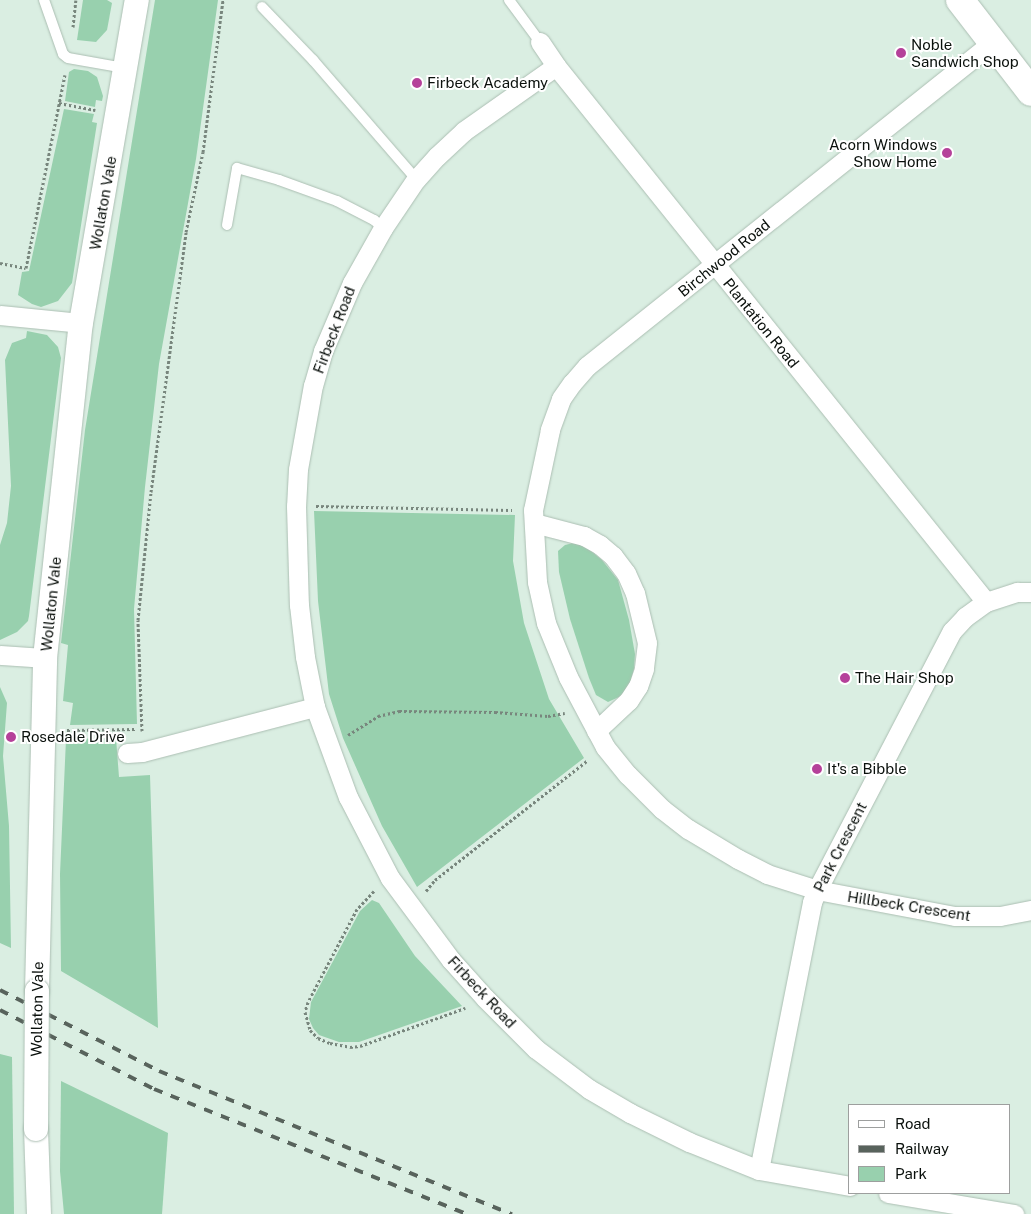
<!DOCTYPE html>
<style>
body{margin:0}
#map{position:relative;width:1031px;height:1214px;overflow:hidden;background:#daeee2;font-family:"Public Sans",sans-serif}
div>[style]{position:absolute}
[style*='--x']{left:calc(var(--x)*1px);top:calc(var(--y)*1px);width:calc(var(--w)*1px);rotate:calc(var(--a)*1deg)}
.green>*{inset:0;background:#98d0ae}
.path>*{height:3px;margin-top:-1.5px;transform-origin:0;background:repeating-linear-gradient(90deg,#78867d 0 2.5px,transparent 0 5px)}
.roads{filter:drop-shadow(0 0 1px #abbeb2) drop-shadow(0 0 1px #abbeb2)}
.service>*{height:10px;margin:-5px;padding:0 5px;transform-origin:5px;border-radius:5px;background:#fff}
.minor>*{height:19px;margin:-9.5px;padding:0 9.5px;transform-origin:9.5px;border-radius:9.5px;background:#fff}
.tertiary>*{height:24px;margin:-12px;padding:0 12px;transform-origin:12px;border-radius:12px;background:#fff}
.primary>*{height:28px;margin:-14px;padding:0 14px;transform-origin:14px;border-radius:14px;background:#fff}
.rail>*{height:4px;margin-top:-2px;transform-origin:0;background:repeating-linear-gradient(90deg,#58635c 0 9px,transparent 0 18px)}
.bridges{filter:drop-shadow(0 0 1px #abbeb2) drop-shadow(0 0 1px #abbeb2)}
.tertiary-bridge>*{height:24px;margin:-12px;padding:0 12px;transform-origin:12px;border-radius:12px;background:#fff}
.dots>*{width:14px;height:14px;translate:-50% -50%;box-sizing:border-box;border:2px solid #fff;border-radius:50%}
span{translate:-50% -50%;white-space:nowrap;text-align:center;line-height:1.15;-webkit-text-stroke:4px #fff;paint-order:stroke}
.poi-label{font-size:15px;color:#0a100c}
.left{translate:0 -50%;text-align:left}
.right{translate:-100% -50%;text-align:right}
.street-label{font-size:15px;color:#0a100c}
.legend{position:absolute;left:848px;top:1104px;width:162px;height:90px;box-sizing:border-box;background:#fff;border:1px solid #9d9f9e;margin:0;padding:6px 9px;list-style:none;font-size:15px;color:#0a100c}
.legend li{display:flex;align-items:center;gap:10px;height:25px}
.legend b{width:25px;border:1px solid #9d9f9e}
</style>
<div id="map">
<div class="green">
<div style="clip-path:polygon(83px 0,107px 0,112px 3px,107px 30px,96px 42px,77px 40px)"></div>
<div style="clip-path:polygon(155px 0,218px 0,196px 159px,159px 364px,145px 487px,134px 609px,137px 724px,70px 725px,73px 703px,63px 701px,68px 645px,61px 643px,85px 430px)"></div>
<div style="clip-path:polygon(74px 69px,88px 71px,97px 77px,103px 96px,102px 101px,96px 100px,95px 107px,65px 101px,69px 72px)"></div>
<div style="clip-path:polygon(64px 109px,94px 114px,92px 122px,97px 123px,72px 283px,58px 301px,41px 307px,32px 304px,18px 295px,22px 272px,29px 271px)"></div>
<div style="clip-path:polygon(27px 331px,47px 335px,58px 347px,61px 358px,29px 616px,28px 621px,17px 632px,0 640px,0 545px,7px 523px,11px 486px,5px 360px,12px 343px,26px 338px)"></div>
<div style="clip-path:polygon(314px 511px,515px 515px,513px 561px,524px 623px,549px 699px,584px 758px,417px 887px,382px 826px,343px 738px,329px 694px,318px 601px)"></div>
<div style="clip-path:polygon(573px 543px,585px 546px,602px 560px,618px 580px,629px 620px,635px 654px,634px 669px,630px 683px,621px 696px,608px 702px,596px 695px,589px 678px,570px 619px,559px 572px,558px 551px,565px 545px)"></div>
<div style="clip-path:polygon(0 687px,7px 703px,3px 756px,9px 826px,11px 948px,0 943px)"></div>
<div style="clip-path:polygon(116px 738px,119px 777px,150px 775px,158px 1028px,61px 971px,60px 874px,66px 739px)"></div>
<div style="clip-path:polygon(372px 900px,379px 903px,415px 956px,462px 1006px,359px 1042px,339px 1042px,319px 1035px,313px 1028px,309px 1019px,311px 1002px,360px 911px)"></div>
<div style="clip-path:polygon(0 1054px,12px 1057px,14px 1214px,0 1214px)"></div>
<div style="clip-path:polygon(61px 1081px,168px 1133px,162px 1214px,64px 1214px,60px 1171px)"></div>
</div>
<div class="path">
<div style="--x:73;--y:27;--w:27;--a:-84"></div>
<div style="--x:59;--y:103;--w:37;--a:11"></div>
<div style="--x:0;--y:263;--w:26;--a:11"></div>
<div style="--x:26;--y:268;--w:197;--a:-78.6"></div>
<div style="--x:316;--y:506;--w:196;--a:1.2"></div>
<div style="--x:67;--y:730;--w:68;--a:-0.8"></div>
<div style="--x:142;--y:731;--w:111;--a:-92.1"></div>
<div style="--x:138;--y:620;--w:129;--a:-84.2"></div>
<div style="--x:151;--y:492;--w:262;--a:-82.3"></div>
<div style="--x:186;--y:232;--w:82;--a:-78"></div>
<div style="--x:203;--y:152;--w:153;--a:-82.5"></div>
<div style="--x:348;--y:735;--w:36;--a:-32"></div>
<div style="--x:378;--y:716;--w:22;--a:-13"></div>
<div style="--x:399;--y:711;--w:96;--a:0.6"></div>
<div style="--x:495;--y:712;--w:53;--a:4.3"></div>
<div style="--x:548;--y:716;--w:17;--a:-10"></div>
<div style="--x:374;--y:891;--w:25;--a:133"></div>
<div style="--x:357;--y:909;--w:105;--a:117.8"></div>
<div style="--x:308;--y:1002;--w:10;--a:107"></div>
<div style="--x:305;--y:1012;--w:19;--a:74"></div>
<div style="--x:310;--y:1030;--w:11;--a:45"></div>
<div style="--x:318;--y:1038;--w:13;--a:23"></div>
<div style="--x:330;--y:1043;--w:20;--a:11"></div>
<div style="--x:350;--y:1047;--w:10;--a:-6"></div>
<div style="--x:360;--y:1046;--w:112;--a:-19.9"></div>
<div style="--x:426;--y:891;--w:14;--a:-51"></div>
<div style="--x:435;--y:880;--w:194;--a:-38.1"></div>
</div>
<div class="roads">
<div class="service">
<div style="--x:44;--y:0;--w:57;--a:70.6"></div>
<div style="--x:63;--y:54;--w:6;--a:39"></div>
<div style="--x:68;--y:58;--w:58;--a:10"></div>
<div style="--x:509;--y:0;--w:52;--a:53.6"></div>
<div style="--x:262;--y:7;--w:74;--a:46.1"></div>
<div style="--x:313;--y:60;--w:157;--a:49.1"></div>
<div style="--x:227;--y:225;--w:58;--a:-80"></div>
<div style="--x:237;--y:168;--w:44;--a:15.9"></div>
<div style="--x:279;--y:180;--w:62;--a:19.9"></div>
<div style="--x:337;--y:201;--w:42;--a:27.2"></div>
<div style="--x:374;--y:220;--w:12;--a:42"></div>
</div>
<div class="minor">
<div style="--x:540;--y:42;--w:29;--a:56"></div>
<div style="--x:556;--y:66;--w:687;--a:51.26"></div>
<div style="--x:993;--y:42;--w:519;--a:141.41"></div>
<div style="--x:587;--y:366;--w:23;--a:131"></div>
<div style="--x:572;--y:383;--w:19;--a:125"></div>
<div style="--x:561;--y:399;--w:33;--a:110"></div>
<div style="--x:550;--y:430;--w:82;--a:102"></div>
<div style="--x:533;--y:510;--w:72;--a:86.8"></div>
<div style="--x:537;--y:582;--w:42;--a:77.6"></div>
<div style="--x:546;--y:623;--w:58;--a:67.8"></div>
<div style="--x:568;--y:677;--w:79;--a:62.1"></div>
<div style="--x:605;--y:747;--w:36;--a:51"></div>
<div style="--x:628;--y:775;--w:48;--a:45"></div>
<div style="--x:662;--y:809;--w:33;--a:38"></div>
<div style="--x:688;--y:829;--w:58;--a:31"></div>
<div style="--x:738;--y:859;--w:33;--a:27"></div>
<div style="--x:767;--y:874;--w:52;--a:17.7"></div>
<div style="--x:817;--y:890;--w:140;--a:10.7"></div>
<div style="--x:955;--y:916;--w:45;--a:0"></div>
<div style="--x:1000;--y:916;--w:32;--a:-11"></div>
<div style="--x:556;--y:66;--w:113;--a:144.8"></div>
<div style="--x:464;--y:131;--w:37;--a:137"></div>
<div style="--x:437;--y:156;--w:31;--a:132"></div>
<div style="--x:416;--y:179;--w:59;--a:124"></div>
<div style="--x:383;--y:228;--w:63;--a:119.4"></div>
<div style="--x:352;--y:283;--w:74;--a:113.1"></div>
<div style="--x:323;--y:351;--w:35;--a:106"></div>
<div style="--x:313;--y:385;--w:85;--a:100.1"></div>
<div style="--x:298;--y:469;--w:37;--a:93"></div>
<div style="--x:296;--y:506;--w:99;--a:88.3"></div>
<div style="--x:299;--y:605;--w:52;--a:83.4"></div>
<div style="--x:305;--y:657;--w:51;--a:78.7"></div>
<div style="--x:315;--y:707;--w:96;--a:69.9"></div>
<div style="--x:348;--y:797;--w:91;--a:62.6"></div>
<div style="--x:390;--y:878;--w:102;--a:53.4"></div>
<div style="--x:451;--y:960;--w:51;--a:48.2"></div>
<div style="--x:485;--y:998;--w:72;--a:45"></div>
<div style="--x:536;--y:1049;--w:66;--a:37"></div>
<div style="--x:589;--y:1089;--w:48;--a:30.3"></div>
<div style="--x:630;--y:1113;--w:66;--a:26.2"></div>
<div style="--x:689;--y:1142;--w:75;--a:21.8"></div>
<div style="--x:759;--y:1170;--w:92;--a:10"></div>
<div style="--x:0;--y:315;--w:81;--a:5.6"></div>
<div style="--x:534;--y:523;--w:52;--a:14.6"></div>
<div style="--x:584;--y:536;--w:18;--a:29"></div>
<div style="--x:600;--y:545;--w:17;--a:40"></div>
<div style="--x:613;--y:556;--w:21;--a:53"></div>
<div style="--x:626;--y:573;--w:22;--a:66"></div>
<div style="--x:635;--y:593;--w:51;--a:76.5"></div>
<div style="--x:647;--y:643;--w:26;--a:97"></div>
<div style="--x:644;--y:669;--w:18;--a:109"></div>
<div style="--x:638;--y:686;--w:17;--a:123"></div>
<div style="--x:629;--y:700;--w:45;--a:136.8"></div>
<div style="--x:0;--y:655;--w:45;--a:3.8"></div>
<div style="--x:127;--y:753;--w:15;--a:-4"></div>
<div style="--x:142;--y:752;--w:179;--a:-14.6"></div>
<div style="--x:759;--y:1170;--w:273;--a:-78.8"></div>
<div style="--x:812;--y:902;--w:13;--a:-67"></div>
<div style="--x:817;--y:890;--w:292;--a:-62.5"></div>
<div style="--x:952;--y:631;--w:19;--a:-47"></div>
<div style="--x:965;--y:617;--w:26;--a:-36"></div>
<div style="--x:986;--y:602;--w:33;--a:-18"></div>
<div style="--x:1017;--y:592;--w:14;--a:0"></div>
<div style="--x:888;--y:1193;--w:128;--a:9.5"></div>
</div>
<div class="tertiary">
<div style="--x:37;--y:991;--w:333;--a:-88.6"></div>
<div style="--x:45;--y:658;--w:337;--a:-83.9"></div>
<div style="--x:81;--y:323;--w:328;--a:-80.2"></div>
<div style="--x:36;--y:1129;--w:85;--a:88"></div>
</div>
<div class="primary">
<div style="--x:960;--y:0;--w:116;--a:52.3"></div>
</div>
</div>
<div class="rail">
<div style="--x:0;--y:990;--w:178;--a:27"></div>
<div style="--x:159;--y:1071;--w:381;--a:22.1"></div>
<div style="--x:0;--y:1010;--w:173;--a:27.2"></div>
<div style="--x:154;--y:1089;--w:337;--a:21.8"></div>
</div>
<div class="bridges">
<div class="tertiary-bridge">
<div style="--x:36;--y:1129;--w:138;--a:-89.6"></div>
</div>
</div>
<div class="dots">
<div style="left:901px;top:53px;background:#b5419a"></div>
<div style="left:417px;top:83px;background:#b5419a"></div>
<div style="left:947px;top:153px;background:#b5419a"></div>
<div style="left:845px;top:678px;background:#b5419a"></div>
<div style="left:11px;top:737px;background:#b5419a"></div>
<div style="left:817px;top:769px;background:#b5419a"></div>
</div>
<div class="poi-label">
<span class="left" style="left:911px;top:53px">Noble<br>Sandwich Shop</span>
<span class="left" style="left:427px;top:83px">Firbeck Academy</span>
<span class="right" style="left:937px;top:153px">Acorn Windows<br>Show Home</span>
<span class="left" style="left:855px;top:678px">The Hair Shop</span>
<span class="left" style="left:21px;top:737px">Rosedale Drive</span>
<span class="left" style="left:827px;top:769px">It's a Bibble</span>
</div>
<div class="street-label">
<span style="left:103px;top:203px;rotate:-80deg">Wollaton Vale</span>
<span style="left:724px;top:258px;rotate:-39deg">Birchwood Road</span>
<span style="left:761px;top:323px;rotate:51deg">Plantation Road</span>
<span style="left:334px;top:330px;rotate:-69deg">Firbeck Road</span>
<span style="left:51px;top:604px;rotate:-84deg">Wollaton Vale</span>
<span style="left:840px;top:847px;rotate:-63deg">Park Crescent</span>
<span style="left:909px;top:906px;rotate:9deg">Hillbeck Crescent</span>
<span style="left:482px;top:992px;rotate:47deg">Firbeck Road</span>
<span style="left:37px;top:1009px;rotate:-89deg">Wollaton Vale</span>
</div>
<ul class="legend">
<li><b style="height:6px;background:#fff"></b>Road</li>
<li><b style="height:6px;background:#58635c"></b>Railway</li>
<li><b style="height:14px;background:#98d0ae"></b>Park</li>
</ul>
</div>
